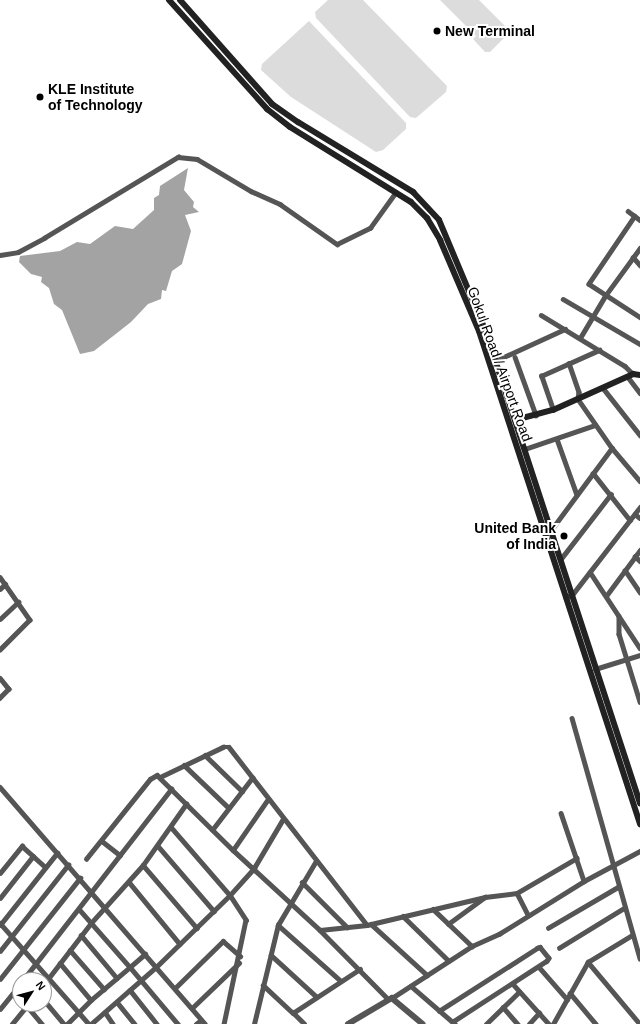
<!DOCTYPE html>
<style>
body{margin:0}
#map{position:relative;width:640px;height:1024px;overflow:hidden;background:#fff;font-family:Helvetica,sans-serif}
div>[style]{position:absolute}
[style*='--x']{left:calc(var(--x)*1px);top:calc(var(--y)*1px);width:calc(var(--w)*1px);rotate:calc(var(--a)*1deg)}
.green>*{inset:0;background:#dcdcdc}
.water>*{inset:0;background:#a3a3a3}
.minor>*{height:4.5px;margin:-2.25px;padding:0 2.25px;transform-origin:2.25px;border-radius:2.25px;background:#555}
.tertiary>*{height:5.5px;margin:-2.75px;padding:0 2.75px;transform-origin:2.75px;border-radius:2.75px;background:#555}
.secondary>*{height:6px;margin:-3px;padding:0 3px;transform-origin:3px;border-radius:3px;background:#222}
.dots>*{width:11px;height:11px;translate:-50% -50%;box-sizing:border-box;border:2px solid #fff;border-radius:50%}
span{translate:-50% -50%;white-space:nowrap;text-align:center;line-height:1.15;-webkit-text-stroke:4px #fff;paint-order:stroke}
.poi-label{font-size:14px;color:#000;font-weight:700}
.left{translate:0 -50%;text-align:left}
.right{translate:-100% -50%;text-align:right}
.street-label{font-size:14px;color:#000}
.north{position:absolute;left:12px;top:972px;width:40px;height:40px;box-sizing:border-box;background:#fff;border:1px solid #999;border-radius:50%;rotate:54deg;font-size:11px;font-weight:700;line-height:16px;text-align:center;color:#000}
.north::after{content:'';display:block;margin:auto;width:14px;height:18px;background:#000;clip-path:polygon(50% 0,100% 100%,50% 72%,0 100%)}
</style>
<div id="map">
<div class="green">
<div style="clip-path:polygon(328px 0,363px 0,447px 86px,446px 92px,416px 118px,410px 117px,316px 18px,315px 12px)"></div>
<div style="clip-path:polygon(440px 0,479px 0,508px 29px,508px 34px,490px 52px,485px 52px,473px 39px,476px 36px)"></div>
<div style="clip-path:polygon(309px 21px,406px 123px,406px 129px,383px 150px,376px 152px,291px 97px,261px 70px,262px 64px)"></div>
</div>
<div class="water">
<div style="clip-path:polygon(188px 168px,184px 190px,194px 202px,193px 207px,199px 212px,185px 215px,191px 231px,182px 264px,172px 271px,166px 291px,162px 290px,161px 299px,148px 304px,131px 322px,94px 351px,80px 354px,62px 310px,54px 304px,49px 288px,41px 282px,42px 277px,31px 274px,19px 262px,20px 256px,60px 251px,77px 242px,90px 244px,115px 226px,133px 229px,154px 210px,154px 198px,159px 195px,160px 186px)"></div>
</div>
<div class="minor">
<div style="--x:628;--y:211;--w:15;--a:37"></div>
<div style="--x:635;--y:216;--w:82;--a:124.1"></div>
<div style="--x:589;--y:284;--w:61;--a:32.9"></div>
<div style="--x:0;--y:255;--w:18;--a:-9"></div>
<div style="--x:18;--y:252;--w:30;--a:-28"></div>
<div style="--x:44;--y:238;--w:157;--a:-31.2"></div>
<div style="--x:178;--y:157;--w:19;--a:6"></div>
<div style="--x:197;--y:159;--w:63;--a:30.7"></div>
<div style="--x:251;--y:191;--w:32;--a:24"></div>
<div style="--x:280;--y:204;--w:70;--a:35.1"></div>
<div style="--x:337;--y:244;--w:37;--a:-26"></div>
<div style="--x:370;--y:228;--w:44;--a:-54.2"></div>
<div style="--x:633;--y:257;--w:11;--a:49"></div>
<div style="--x:563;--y:299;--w:89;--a:30.3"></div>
<div style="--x:541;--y:315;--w:98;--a:31.3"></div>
<div style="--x:625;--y:366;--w:11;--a:45"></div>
<div style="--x:580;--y:338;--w:49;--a:-59.2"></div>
<div style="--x:605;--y:296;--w:59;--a:-53.9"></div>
<div style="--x:515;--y:357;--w:62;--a:70.1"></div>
<div style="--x:495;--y:361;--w:77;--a:-24.6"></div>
<div style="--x:569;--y:363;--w:31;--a:71"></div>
<div style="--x:579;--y:392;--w:7;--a:98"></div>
<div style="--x:578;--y:399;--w:60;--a:55.2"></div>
<div style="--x:612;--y:448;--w:43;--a:49.7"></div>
<div style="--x:628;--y:377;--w:20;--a:53"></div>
<div style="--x:603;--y:388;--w:60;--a:51.8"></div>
<div style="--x:553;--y:410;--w:36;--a:-109"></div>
<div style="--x:541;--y:376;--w:64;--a:-24.1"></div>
<div style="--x:557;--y:439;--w:59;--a:70.3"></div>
<div style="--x:525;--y:449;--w:74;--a:-18.9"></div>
<div style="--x:593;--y:473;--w:60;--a:51.8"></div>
<div style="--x:635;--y:514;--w:6;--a:39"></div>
<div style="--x:551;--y:530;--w:102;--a:-53.4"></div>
<div style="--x:635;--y:556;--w:7;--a:45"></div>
<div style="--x:560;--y:560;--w:83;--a:-52.3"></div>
<div style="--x:625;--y:570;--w:27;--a:56"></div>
<div style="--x:590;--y:572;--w:91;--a:56.7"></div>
<div style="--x:0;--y:577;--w:52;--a:55.1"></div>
<div style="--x:30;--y:620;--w:42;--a:135"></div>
<div style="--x:0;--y:589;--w:7;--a:-45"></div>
<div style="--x:606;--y:596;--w:57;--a:-53.5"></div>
<div style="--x:565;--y:597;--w:7;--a:-16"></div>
<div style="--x:572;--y:595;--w:111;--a:-52.3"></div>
<div style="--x:619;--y:616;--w:18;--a:90"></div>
<div style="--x:619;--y:634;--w:71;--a:72.8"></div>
<div style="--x:0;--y:619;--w:25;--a:-43"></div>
<div style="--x:595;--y:669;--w:47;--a:-17.3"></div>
<div style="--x:0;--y:678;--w:14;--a:51"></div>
<div style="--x:9;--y:689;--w:13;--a:135"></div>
<div style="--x:572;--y:718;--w:250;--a:74.2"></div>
<div style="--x:205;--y:755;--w:52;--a:44.2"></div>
<div style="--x:184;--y:765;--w:62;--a:43.7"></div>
<div style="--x:160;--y:777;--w:70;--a:-25.5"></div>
<div style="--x:223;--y:747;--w:6;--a:0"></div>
<div style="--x:229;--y:747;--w:225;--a:52.2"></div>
<div style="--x:0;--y:787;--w:313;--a:49.1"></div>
<div style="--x:561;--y:813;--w:72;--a:71.3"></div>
<div style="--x:171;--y:827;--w:90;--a:49.1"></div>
<div style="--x:230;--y:895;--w:30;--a:57"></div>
<div style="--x:246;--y:920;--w:106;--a:101.9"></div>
<div style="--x:212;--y:830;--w:66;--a:-52.4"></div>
<div style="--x:102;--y:841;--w:23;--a:38"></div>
<div style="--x:158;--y:846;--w:86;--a:49.3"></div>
<div style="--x:233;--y:850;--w:62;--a:-55.5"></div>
<div style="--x:86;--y:859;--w:102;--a:-51.3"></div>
<div style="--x:150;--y:779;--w:8;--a:-30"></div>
<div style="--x:157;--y:775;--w:107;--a:44.6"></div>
<div style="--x:233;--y:850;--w:118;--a:42.6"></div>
<div style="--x:320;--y:930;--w:97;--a:45.4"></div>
<div style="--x:143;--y:865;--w:83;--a:49.4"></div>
<div style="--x:0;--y:873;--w:35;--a:-51"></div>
<div style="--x:22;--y:846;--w:31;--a:42"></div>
<div style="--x:129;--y:882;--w:80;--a:50.6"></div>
<div style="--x:302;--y:882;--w:64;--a:45"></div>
<div style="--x:517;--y:893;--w:25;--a:63"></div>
<div style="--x:0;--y:898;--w:53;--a:-51.8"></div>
<div style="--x:79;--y:909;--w:77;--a:48.7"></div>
<div style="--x:130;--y:967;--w:20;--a:-41"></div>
<div style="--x:433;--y:909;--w:54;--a:43.5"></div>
<div style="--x:403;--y:916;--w:64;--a:44.4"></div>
<div style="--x:0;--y:923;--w:135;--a:48.6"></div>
<div style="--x:371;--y:924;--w:76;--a:42.3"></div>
<div style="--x:448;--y:924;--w:46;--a:-36.1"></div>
<div style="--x:0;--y:925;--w:92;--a:-51.6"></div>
<div style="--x:278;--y:925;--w:84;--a:41.6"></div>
<div style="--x:548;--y:928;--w:81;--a:-30.4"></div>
<div style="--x:320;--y:930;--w:47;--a:-6.1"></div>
<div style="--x:367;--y:925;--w:121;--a:-13.3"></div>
<div style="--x:485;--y:897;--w:32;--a:-7"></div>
<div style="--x:517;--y:893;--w:69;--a:-30.3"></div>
<div style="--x:81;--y:935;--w:56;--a:50.1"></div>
<div style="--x:559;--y:948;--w:76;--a:-31.6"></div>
<div style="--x:70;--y:950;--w:52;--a:48.9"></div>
<div style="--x:0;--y:951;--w:110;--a:-51.7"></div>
<div style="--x:271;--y:955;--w:62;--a:42.4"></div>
<div style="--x:588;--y:962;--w:81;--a:50"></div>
<div style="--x:60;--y:963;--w:48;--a:50"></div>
<div style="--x:539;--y:967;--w:43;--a:48.8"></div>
<div style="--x:0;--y:979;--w:129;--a:-51.6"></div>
<div style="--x:23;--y:980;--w:242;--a:-52.2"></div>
<div style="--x:44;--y:984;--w:77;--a:-52.4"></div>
<div style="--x:91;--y:923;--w:78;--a:-48.1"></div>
<div style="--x:143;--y:865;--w:75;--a:-54.8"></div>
<div style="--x:513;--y:984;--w:54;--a:48"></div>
<div style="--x:263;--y:985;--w:41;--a:43"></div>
<div style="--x:411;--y:986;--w:58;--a:40.8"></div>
<div style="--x:175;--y:988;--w:67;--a:-44.4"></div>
<div style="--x:223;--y:941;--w:23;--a:41"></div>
<div style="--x:130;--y:990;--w:43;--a:51.5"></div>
<div style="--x:570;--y:993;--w:40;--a:50"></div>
<div style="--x:392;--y:998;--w:95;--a:-33"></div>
<div style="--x:472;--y:946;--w:30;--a:-24"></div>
<div style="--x:499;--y:934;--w:100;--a:-31.9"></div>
<div style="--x:584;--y:881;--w:64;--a:-28.2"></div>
<div style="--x:44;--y:1000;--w:31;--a:50"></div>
<div style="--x:117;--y:1002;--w:28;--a:51"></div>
<div style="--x:27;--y:1006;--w:23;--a:50"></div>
<div style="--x:503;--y:1007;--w:23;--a:49"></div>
<div style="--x:192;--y:1008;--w:65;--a:-43.8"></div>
<div style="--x:0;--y:1009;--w:32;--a:-51"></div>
<div style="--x:439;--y:1011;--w:117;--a:-32.7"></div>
<div style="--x:537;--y:948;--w:3;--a:-18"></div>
<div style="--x:540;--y:947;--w:14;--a:51"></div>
<div style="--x:549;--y:958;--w:4;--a:124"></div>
<div style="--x:547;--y:961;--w:112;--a:147"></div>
<div style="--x:105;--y:1012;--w:14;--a:56"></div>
<div style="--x:12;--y:1024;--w:26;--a:-51"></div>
<div style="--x:67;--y:1024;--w:34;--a:-45"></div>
<div style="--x:91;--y:1000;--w:51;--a:-40.2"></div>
<div style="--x:130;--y:967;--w:75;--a:49.9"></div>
<div style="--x:91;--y:1024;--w:86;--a:-41.2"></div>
<div style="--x:156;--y:967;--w:103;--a:-44.2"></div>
<div style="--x:230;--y:895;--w:36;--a:-48"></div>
<div style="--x:254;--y:868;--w:57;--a:-59.4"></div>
<div style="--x:196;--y:1024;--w:6;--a:-39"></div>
<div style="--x:254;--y:1024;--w:102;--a:-76.4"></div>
<div style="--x:278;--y:925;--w:74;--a:-59.3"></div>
<div style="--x:304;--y:1024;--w:16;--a:-135"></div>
<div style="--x:293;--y:1013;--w:80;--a:-33.3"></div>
<div style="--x:486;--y:1024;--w:46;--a:-44.1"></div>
<div style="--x:529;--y:1024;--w:15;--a:-48"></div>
<div style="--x:553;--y:1024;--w:71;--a:-60.6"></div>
<div style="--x:588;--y:962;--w:52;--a:-31.5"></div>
</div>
<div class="tertiary">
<div style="--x:348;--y:1024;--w:51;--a:-30.6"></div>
<div style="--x:392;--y:998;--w:40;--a:40"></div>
</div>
<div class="secondary">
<div style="--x:169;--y:0;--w:147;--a:48"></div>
<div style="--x:267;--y:109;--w:29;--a:38"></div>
<div style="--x:290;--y:127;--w:142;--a:31.8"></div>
<div style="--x:411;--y:202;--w:23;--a:45"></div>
<div style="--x:427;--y:218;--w:26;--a:59"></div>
<div style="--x:440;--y:240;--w:99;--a:66.8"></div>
<div style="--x:479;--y:331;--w:519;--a:71.91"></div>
<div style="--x:180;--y:0;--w:139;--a:48.5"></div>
<div style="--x:272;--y:104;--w:32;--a:35"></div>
<div style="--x:298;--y:122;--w:135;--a:31.3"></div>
<div style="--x:413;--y:192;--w:38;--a:47"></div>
<div style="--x:439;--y:220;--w:121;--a:67.2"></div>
<div style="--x:486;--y:332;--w:496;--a:71.9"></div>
<div style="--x:515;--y:420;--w:39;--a:-15"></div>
<div style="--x:553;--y:410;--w:88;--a:-24.2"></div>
<div style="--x:633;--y:374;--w:7;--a:8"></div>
</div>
<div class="dots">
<div style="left:437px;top:31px;background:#000"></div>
<div style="left:40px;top:97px;background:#000"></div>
<div style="left:564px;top:536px;background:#000"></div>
</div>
<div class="poi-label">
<span class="left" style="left:445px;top:31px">New Terminal</span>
<span class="left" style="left:48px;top:97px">KLE Institute<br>of Technology</span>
<span class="right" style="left:556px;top:536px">United Bank<br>of India</span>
</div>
<div class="street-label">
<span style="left:500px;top:364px;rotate:70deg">Gokul Road / Airport Road</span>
</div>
<div class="north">N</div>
</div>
